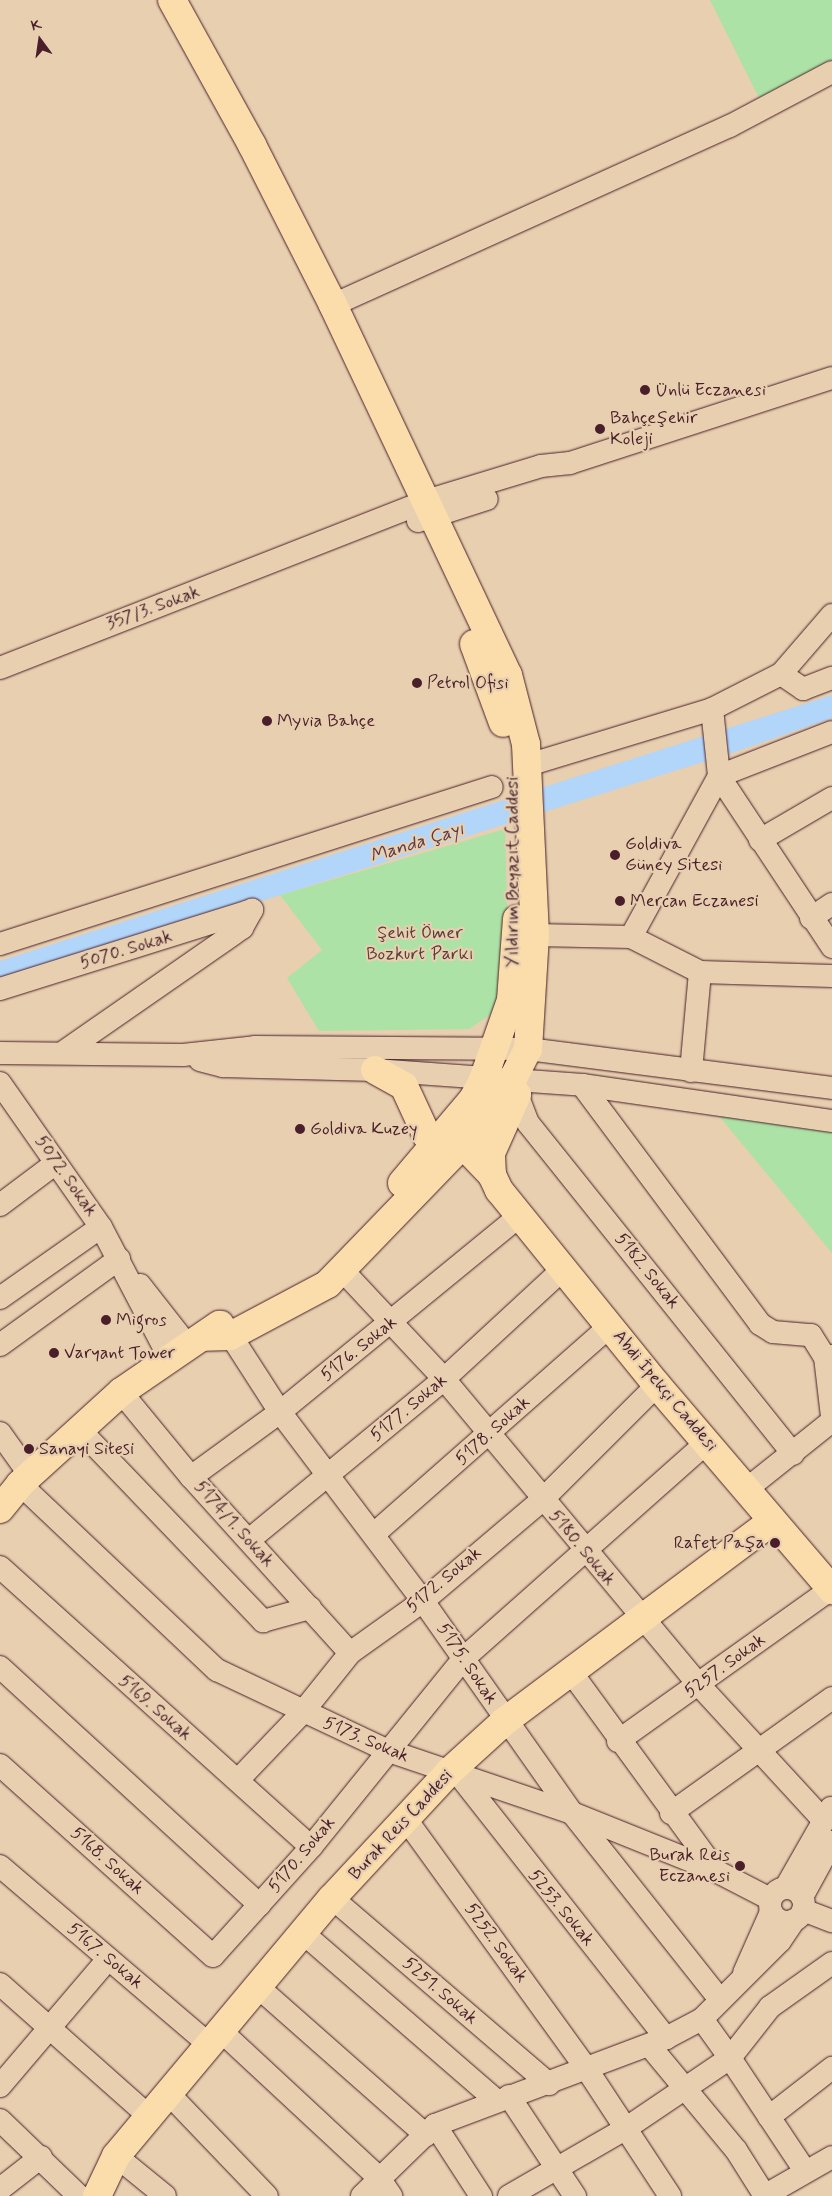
<!DOCTYPE html>
<meta charset="utf-8">
<style>
body{margin:0}
#map{position:relative;width:832px;height:2196px;overflow:hidden;background:#e7cfaf;font-family:Mynerve,sans-serif}
div>[style]{position:absolute}
[style*='--x']{left:calc(var(--x)*1px);top:calc(var(--y)*1px);width:calc(var(--w)*1px);rotate:calc(var(--a)*1deg)}
.green>*{inset:0;background:#ace2a5}
.water>*{inset:0;background:#b2d5fa}
.roads{filter:drop-shadow(0 0 1px #4a1f2b) drop-shadow(0 0 1px #4a1f2b)}
.minor>*{height:22px;margin:-11px;padding:0 11px;transform-origin:11px;border-radius:11px;background:#e7cfaf}
.minor>.ring{margin:-11px;padding:0;box-sizing:content-box;background:none;border:22px solid #e7cfaf;border-radius:50%}
.major>*{height:28px;margin:-14px;padding:0 14px;transform-origin:14px;border-radius:14px;background:#faddab}
.dots>*{width:14px;height:14px;translate:-50% -50%;box-sizing:border-box;border:2px solid #e7cfaf;border-radius:50%}
span{translate:-50% -50%;white-space:nowrap;text-align:center;line-height:1.15;-webkit-text-stroke:4.5px #e7cfaf;paint-order:stroke}
.poi-label{font-size:18px;color:#4a1f2b}
.left{translate:0 -50%;text-align:left}
.right{translate:-100% -50%;text-align:right}
.street-label{font-size:18px;color:#4a1f2b}
.park-label{font-size:18px;color:#593c3d}
.water-label{font-size:19px;color:#5a3a4a;font-style:italic}
.north{position:absolute;left:15px;top:15px;width:50px;height:50px;-webkit-text-stroke:4px #e7cfaf;paint-order:stroke;rotate:346deg;font-size:14px;font-weight:700;line-height:20px;text-align:center;color:#4a1f2b}
.north::after{content:'';display:block;margin:auto;width:18px;height:22px;background:#4a1f2b;clip-path:polygon(50% 0,100% 100%,50% 72%,0 100%)}
</style>
<div id="map">
<div class="green">
<div style="clip-path:polygon(710px 0,832px 0,832px 62px,759px 98px)"></div>
<div style="clip-path:polygon(505px 829px,509px 977px,493px 1013px,469px 1029px,319px 1031px,287px 978px,322px 950px,280px 895px)"></div>
<div style="clip-path:polygon(715px 1111px,832px 1130px,832px 1253px)"></div>
</div>
<div class="water">
<div style="clip-path:polygon(832px 695px,832px 718px,735px 752px,0 983px,0 961px)"></div>
</div>
<div class="roads">
<div class="minor">
<div style="--x:333;--y:305;--w:435;--a:-24.3"></div>
<div style="--x:730;--y:126;--w:115;--a:-27.9"></div>
<div style="--x:418;--y:521;--w:72;--a:-17.7"></div>
<div style="--x:0;--y:668;--w:458;--a:-21.4"></div>
<div style="--x:426;--y:501;--w:120;--a:-16.9"></div>
<div style="--x:541;--y:466;--w:29;--a:-6"></div>
<div style="--x:570;--y:463;--w:275;--a:-18"></div>
<div style="--x:781;--y:674;--w:27;--a:34"></div>
<div style="--x:803;--y:689;--w:31;--a:-21"></div>
<div style="--x:712;--y:709;--w:67;--a:84"></div>
<div style="--x:719;--y:776;--w:205;--a:56.5"></div>
<div style="--x:528;--y:765;--w:192;--a:-16.9"></div>
<div style="--x:712;--y:709;--w:77;--a:-26.9"></div>
<div style="--x:781;--y:674;--w:78;--a:-49.2"></div>
<div style="--x:760;--y:840;--w:83;--a:-30.3"></div>
<div style="--x:811;--y:918;--w:25;--a:-34"></div>
<div style="--x:535;--y:935;--w:96;--a:1.2"></div>
<div style="--x:631;--y:937;--w:77;--a:26.9"></div>
<div style="--x:700;--y:972;--w:132;--a:1.7"></div>
<div style="--x:631;--y:937;--w:183;--a:-61.3"></div>
<div style="--x:719;--y:776;--w:121;--a:-21.3"></div>
<div style="--x:0;--y:944;--w:516;--a:-17.7"></div>
<div style="--x:0;--y:989;--w:264;--a:-17.4"></div>
<div style="--x:65;--y:1051;--w:216;--a:-34.8"></div>
<div style="--x:242;--y:928;--w:21;--a:-61"></div>
<div style="--x:0;--y:1053;--w:183;--a:0.6"></div>
<div style="--x:183;--y:1055;--w:72;--a:-6.3"></div>
<div style="--x:255;--y:1047;--w:273;--a:0.4"></div>
<div style="--x:528;--y:1049;--w:306;--a:7.3"></div>
<div style="--x:200;--y:1060;--w:24;--a:15"></div>
<div style="--x:223;--y:1066;--w:152;--a:1.5"></div>
<div style="--x:375;--y:1070;--w:208;--a:4.1"></div>
<div style="--x:582;--y:1085;--w:253;--a:8.2"></div>
<div style="--x:691;--y:1071;--w:99;--a:-84.8"></div>
<div style="--x:0;--y:1083;--w:176;--a:55"></div>
<div style="--x:101;--y:1227;--w:147;--a:62.4"></div>
<div style="--x:513;--y:1084;--w:42;--a:69"></div>
<div style="--x:528;--y:1123;--w:424;--a:51.3"></div>
<div style="--x:582;--y:1085;--w:298;--a:53.3"></div>
<div style="--x:760;--y:1324;--w:15;--a:32"></div>
<div style="--x:773;--y:1332;--w:38;--a:5"></div>
<div style="--x:811;--y:1335;--w:26;--a:58"></div>
<div style="--x:0;--y:1205;--w:70;--a:-36.9"></div>
<div style="--x:344;--y:1272;--w:146;--a:46.9"></div>
<div style="--x:444;--y:1379;--w:400;--a:50.2"></div>
<div style="--x:700;--y:1686;--w:183;--a:47.4"></div>
<div style="--x:140;--y:1285;--w:76;--a:51.9"></div>
<div style="--x:0;--y:1298;--w:123;--a:-35.1"></div>
<div style="--x:222;--y:1322;--w:107;--a:57.2"></div>
<div style="--x:280;--y:1412;--w:237;--a:52.9"></div>
<div style="--x:423;--y:1601;--w:259;--a:54.9"></div>
<div style="--x:572;--y:1813;--w:238;--a:51.6"></div>
<div style="--x:0;--y:1345;--w:147;--a:-35.9"></div>
<div style="--x:832;--y:1356;--w:7;--a:172"></div>
<div style="--x:825;--y:1357;--w:60;--a:83.3"></div>
<div style="--x:121;--y:1392;--w:110;--a:50.5"></div>
<div style="--x:191;--y:1477;--w:237;--a:47.9"></div>
<div style="--x:80;--y:1430;--w:265;--a:46.2"></div>
<div style="--x:263;--y:1621;--w:49;--a:-15.5"></div>
<div style="--x:0;--y:1433;--w:52;--a:54.5"></div>
<div style="--x:191;--y:1477;--w:110;--a:-36.1"></div>
<div style="--x:280;--y:1412;--w:311;--a:-39.3"></div>
<div style="--x:20;--y:1484;--w:271;--a:43.4"></div>
<div style="--x:217;--y:1670;--w:187;--a:25.3"></div>
<div style="--x:386;--y:1750;--w:196;--a:18.7"></div>
<div style="--x:572;--y:1813;--w:155;--a:21.9"></div>
<div style="--x:716;--y:1871;--w:61;--a:27.4"></div>
<div style="--x:748;--y:1488;--w:107;--a:-38.6"></div>
<div style="--x:374;--y:1534;--w:315;--a:-41.4"></div>
<div style="--x:249;--y:1540;--w:253;--a:-39.5"></div>
<div style="--x:444;--y:1379;--w:162;--a:-42.7"></div>
<div style="--x:0;--y:1567;--w:418;--a:42"></div>
<div style="--x:0;--y:1667;--w:352;--a:42.5"></div>
<div style="--x:571;--y:1672;--w:246;--a:53.9"></div>
<div style="--x:618;--y:1741;--w:262;--a:-35.5"></div>
<div style="--x:0;--y:1765;--w:286;--a:41.9"></div>
<div style="--x:213;--y:1956;--w:147;--a:-48"></div>
<div style="--x:311;--y:1847;--w:242;--a:-51"></div>
<div style="--x:463;--y:1659;--w:327;--a:-41.6"></div>
<div style="--x:459;--y:1775;--w:335;--a:51.8"></div>
<div style="--x:238;--y:1780;--w:93;--a:-46.3"></div>
<div style="--x:302;--y:1713;--w:77;--a:-51.3"></div>
<div style="--x:350;--y:1653;--w:90;--a:-35.5"></div>
<div style="--x:423;--y:1601;--w:156;--a:-40.3"></div>
<div style="--x:542;--y:1500;--w:163;--a:-45"></div>
<div style="--x:671;--y:1813;--w:198;--a:-35.5"></div>
<div style="--x:405;--y:1818;--w:309;--a:54.1"></div>
<div style="--x:586;--y:2068;--w:153;--a:56.7"></div>
<div style="--x:0;--y:1866;--w:277;--a:40.5"></div>
<div style="--x:786;--y:1887;--w:91;--a:-60.3"></div>
<div class="ring" style="left:770px;top:1888px;width:12px;height:12px"></div>
<div style="--x:802;--y:1897;--w:63;--a:-61.4"></div>
<div style="--x:332;--y:1898;--w:286;--a:40.6"></div>
<div style="--x:803;--y:1910;--w:31;--a:21"></div>
<div style="--x:303;--y:1933;--w:255;--a:40.9"></div>
<div style="--x:744;--y:1973;--w:67;--a:-66.1"></div>
<div style="--x:0;--y:1984;--w:202;--a:41.6"></div>
<div style="--x:258;--y:1987;--w:224;--a:41.4"></div>
<div style="--x:702;--y:2019;--w:48;--a:54.3"></div>
<div style="--x:730;--y:2058;--w:65;--a:-51.9"></div>
<div style="--x:770;--y:2007;--w:76;--a:-35.4"></div>
<div style="--x:222;--y:2032;--w:214;--a:42.9"></div>
<div style="--x:379;--y:2178;--w:22;--a:56"></div>
<div style="--x:649;--y:2045;--w:136;--a:50.4"></div>
<div style="--x:736;--y:2150;--w:54;--a:57.8"></div>
<div style="--x:0;--y:2086;--w:167;--a:-49.6"></div>
<div style="--x:170;--y:2095;--w:140;--a:46.2"></div>
<div style="--x:509;--y:2096;--w:120;--a:56.6"></div>
<div style="--x:769;--y:2117;--w:80;--a:-37.9"></div>
<div style="--x:0;--y:2120;--w:110;--a:43.9"></div>
<div style="--x:435;--y:2125;--w:85;--a:57.1"></div>
<div style="--x:116;--y:2156;--w:63;--a:39.2"></div>
<div style="--x:0;--y:2189;--w:52;--a:-38"></div>
<div style="--x:362;--y:2196;--w:102;--a:-44.2"></div>
<div style="--x:435;--y:2125;--w:247;--a:-20.6"></div>
<div style="--x:666;--y:2038;--w:41;--a:-27.8"></div>
<div style="--x:702;--y:2019;--w:110;--a:-45"></div>
<div style="--x:780;--y:1941;--w:25;--a:-56"></div>
<div style="--x:509;--y:2196;--w:134;--a:-30"></div>
<div style="--x:625;--y:2129;--w:127;--a:-34.1"></div>
<div style="--x:730;--y:2058;--w:136;--a:56.4"></div>
<div style="--x:764;--y:2196;--w:78;--a:-29.8"></div>
</div>
<div class="major">
<div style="--x:172;--y:0;--w:166;--a:61.1"></div>
<div style="--x:252;--y:145;--w:179;--a:63.1"></div>
<div style="--x:333;--y:305;--w:409;--a:64.7"></div>
<div style="--x:508;--y:675;--w:71;--a:75.4"></div>
<div style="--x:526;--y:744;--w:191;--a:87.3"></div>
<div style="--x:535;--y:935;--w:114;--a:93.5"></div>
<div style="--x:528;--y:1049;--w:36;--a:117"></div>
<div style="--x:512;--y:1081;--w:81;--a:128"></div>
<div style="--x:462;--y:1145;--w:193;--a:134"></div>
<div style="--x:328;--y:1284;--w:111;--a:152"></div>
<div style="--x:230;--y:1336;--w:25;--a:178"></div>
<div style="--x:474;--y:644;--w:84;--a:69.8"></div>
<div style="--x:375;--y:1070;--w:33;--a:29"></div>
<div style="--x:404;--y:1086;--w:55;--a:65.3"></div>
<div style="--x:427;--y:1136;--w:28;--a:49"></div>
<div style="--x:450;--y:1131;--w:61;--a:46.3"></div>
<div style="--x:492;--y:1175;--w:17;--a:65"></div>
<div style="--x:499;--y:1190;--w:251;--a:51"></div>
<div style="--x:657;--y:1385;--w:270;--a:49.5"></div>
<div style="--x:492;--y:1175;--w:22;--a:-93"></div>
<div style="--x:491;--y:1153;--w:64;--a:-65.9"></div>
<div style="--x:402;--y:1183;--w:110;--a:-49.8"></div>
<div style="--x:473;--y:1099;--w:21;--a:-62"></div>
<div style="--x:483;--y:1080;--w:85;--a:-70.7"></div>
<div style="--x:511;--y:1000;--w:81;--a:-85.8"></div>
<div style="--x:0;--y:1509;--w:32;--a:-51"></div>
<div style="--x:20;--y:1484;--w:137;--a:-42.3"></div>
<div style="--x:121;--y:1392;--w:119;--a:-34.4"></div>
<div style="--x:97;--y:2196;--w:44;--a:-64.6"></div>
<div style="--x:116;--y:2156;--w:336;--a:-50.1"></div>
<div style="--x:332;--y:1898;--w:172;--a:-47.1"></div>
<div style="--x:449;--y:1772;--w:76;--a:-42.3"></div>
<div style="--x:505;--y:1721;--w:334;--a:-36.8"></div>
</div>
</div>
<div class="dots">
<div style="left:645px;top:390px;background:#4a1f2b"></div>
<div style="left:600px;top:429px;background:#4a1f2b"></div>
<div style="left:417px;top:683px;background:#4a1f2b"></div>
<div style="left:267px;top:721px;background:#4a1f2b"></div>
<div style="left:615px;top:855px;background:#4a1f2b"></div>
<div style="left:620px;top:901px;background:#4a1f2b"></div>
<div style="left:300px;top:1129px;background:#4a1f2b"></div>
<div style="left:106px;top:1320px;background:#4a1f2b"></div>
<div style="left:54px;top:1353px;background:#4a1f2b"></div>
<div style="left:29px;top:1449px;background:#4a1f2b"></div>
<div style="left:775px;top:1543px;background:#4a1f2b"></div>
<div style="left:740px;top:1866px;background:#4a1f2b"></div>
</div>
<div class="poi-label">
<span class="left" style="left:655px;top:390px">Ünlü Eczanesi</span>
<span class="left" style="left:610px;top:429px">Bahçeşehir<br>Koleji</span>
<span class="left" style="left:427px;top:683px">Petrol Ofisi</span>
<span class="left" style="left:277px;top:721px">Myvia Bahçe</span>
<span class="left" style="left:625px;top:855px">Goldiva<br>Güney Sitesi</span>
<span class="left" style="left:630px;top:901px">Mercan Eczanesi</span>
<span class="left" style="left:310px;top:1129px">Goldiva Kuzey</span>
<span class="left" style="left:116px;top:1320px">Migros</span>
<span class="left" style="left:64px;top:1353px">Varyant Tower</span>
<span class="left" style="left:39px;top:1449px">Sanayi Sitesi</span>
<span class="right" style="left:765px;top:1543px">Rafet Paşa</span>
<span class="right" style="left:730px;top:1866px">Burak Reis<br>Eczanesi</span>
</div>
<div class="street-label">
<span style="left:153px;top:608px;rotate:-20deg">357/3. Sokak</span>
<span style="left:513px;top:872px;rotate:-90deg">Yıldırım Beyazıt Caddesi</span>
<span style="left:126px;top:950px;rotate:-17deg">5070. Sokak</span>
<span style="left:66px;top:1176px;rotate:55deg">5072. Sokak</span>
<span style="left:647px;top:1271px;rotate:51deg">5182. Sokak</span>
<span style="left:359px;top:1349px;rotate:-39deg">5176. Sokak</span>
<span style="left:665px;top:1391px;rotate:50deg">Abdi İpekçi Caddesi</span>
<span style="left:409px;top:1408px;rotate:-40deg">5177. Sokak</span>
<span style="left:493px;top:1431px;rotate:-42deg">5178. Sokak</span>
<span style="left:234px;top:1524px;rotate:48deg">5174/1. Sokak</span>
<span style="left:582px;top:1548px;rotate:50deg">5180. Sokak</span>
<span style="left:444px;top:1580px;rotate:-40deg">5172. Sokak</span>
<span style="left:467px;top:1664px;rotate:56deg">5175. Sokak</span>
<span style="left:725px;top:1666px;rotate:-36deg">5257. Sokak</span>
<span style="left:155px;top:1708px;rotate:41deg">5169. Sokak</span>
<span style="left:366px;top:1740px;rotate:23deg">5173. Sokak</span>
<span style="left:401px;top:1825px;rotate:-47deg">Burak Reis Caddesi</span>
<span style="left:302px;top:1855px;rotate:-50deg">5170. Sokak</span>
<span style="left:107px;top:1861px;rotate:42deg">5168. Sokak</span>
<span style="left:561px;top:1908px;rotate:51deg">5253. Sokak</span>
<span style="left:496px;top:1943px;rotate:54deg">5252. Sokak</span>
<span style="left:105px;top:1956px;rotate:40deg">5167. Sokak</span>
<span style="left:440px;top:1991px;rotate:41deg">5251. Sokak</span>
</div>
<div class="park-label">
<span style="left:420px;top:944px">Şehit Ömer<br>Bozkurt Parkı</span>
</div>
<div class="water-label">
<span style="left:417px;top:843px;rotate:-17deg">Manda Çayı</span>
</div>
<div class="north">K</div>
</div>
